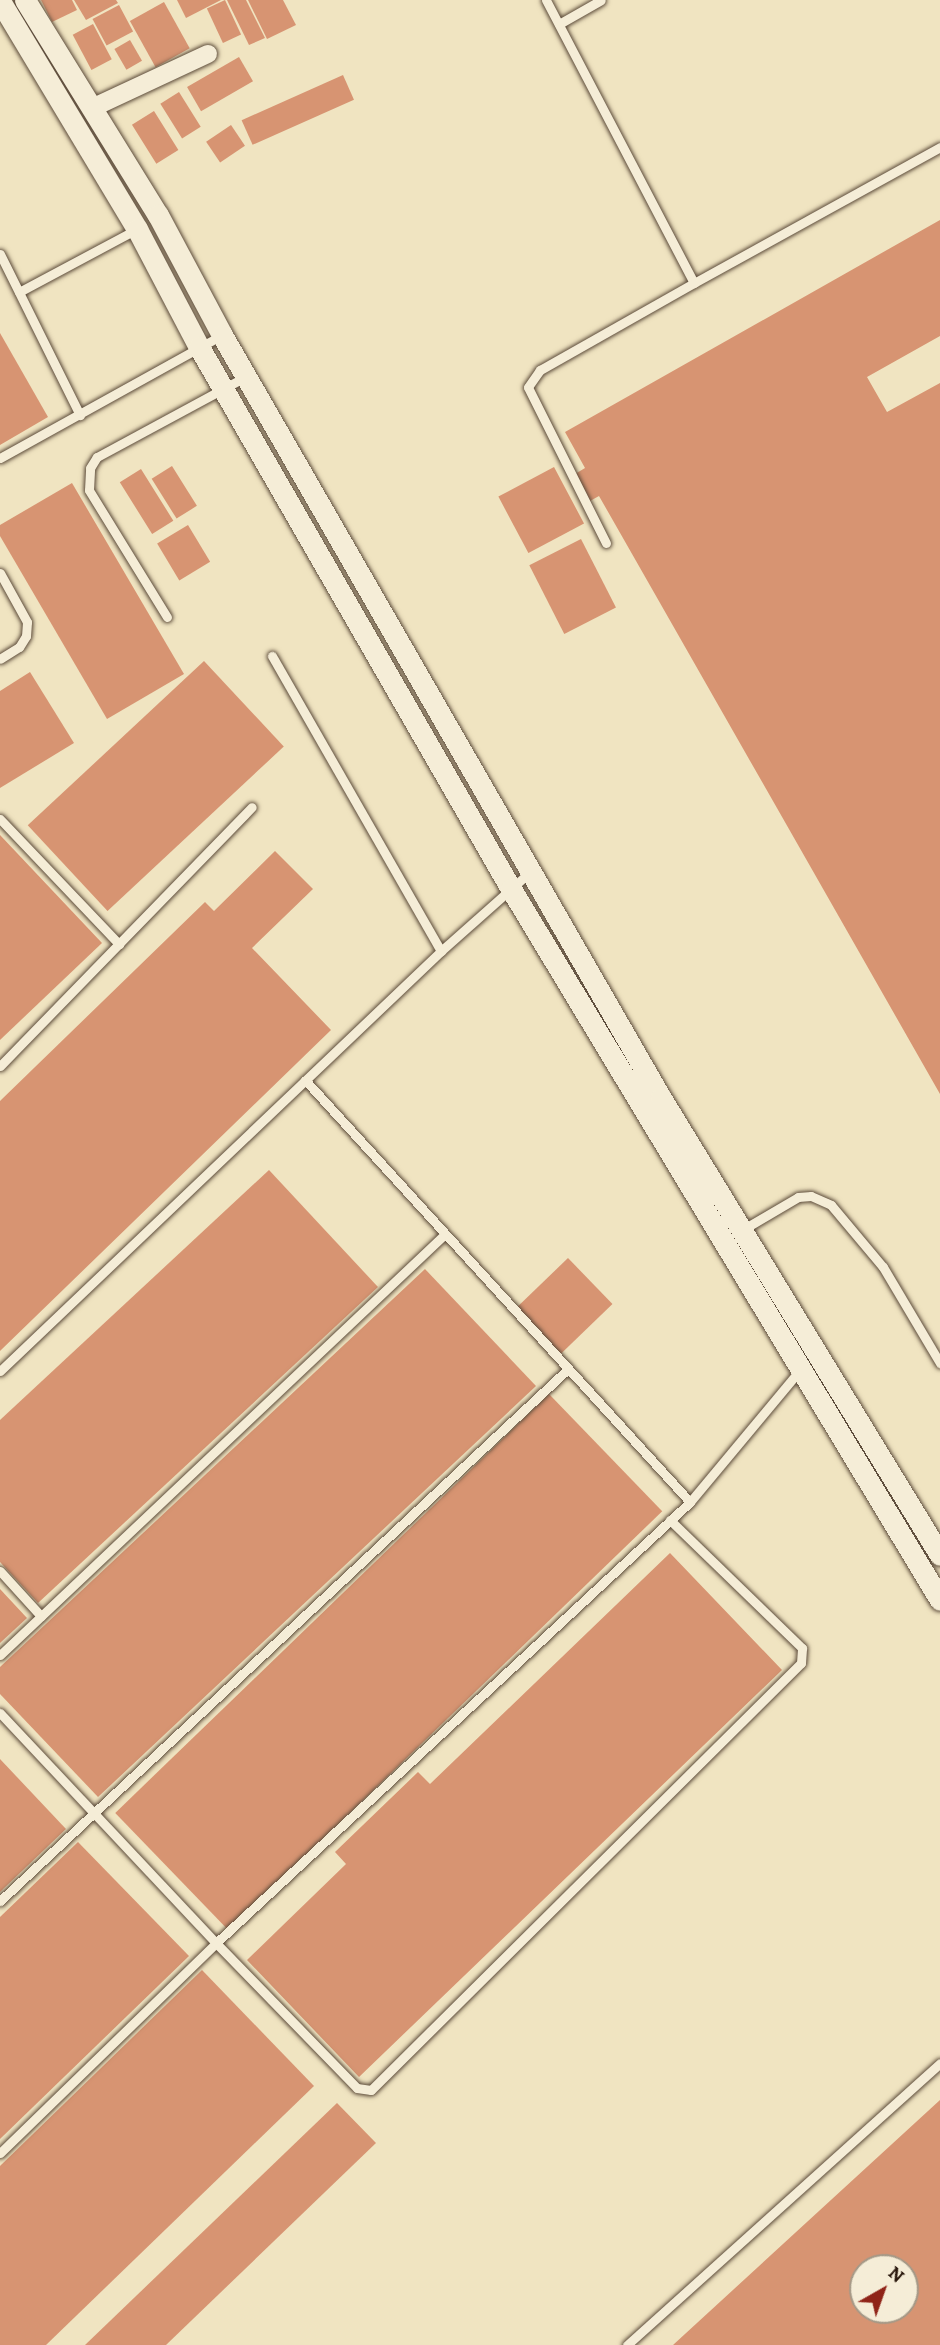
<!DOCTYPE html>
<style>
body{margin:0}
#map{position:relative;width:940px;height:2345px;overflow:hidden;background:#f0e4c1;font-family:Alegreya,serif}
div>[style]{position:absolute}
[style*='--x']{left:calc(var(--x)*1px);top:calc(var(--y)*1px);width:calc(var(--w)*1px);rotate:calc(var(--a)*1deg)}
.building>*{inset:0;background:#d79472;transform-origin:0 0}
.roads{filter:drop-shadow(0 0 2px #5c4b3a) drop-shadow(0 0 2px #5c4b3a)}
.service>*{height:9px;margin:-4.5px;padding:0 4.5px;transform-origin:4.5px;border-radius:4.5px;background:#f5edd7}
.minor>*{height:18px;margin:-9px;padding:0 9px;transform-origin:9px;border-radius:9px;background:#f5edd7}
.tertiary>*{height:21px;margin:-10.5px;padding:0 10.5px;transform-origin:10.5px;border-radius:10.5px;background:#f5edd7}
span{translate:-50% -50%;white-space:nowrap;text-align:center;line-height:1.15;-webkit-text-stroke:7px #f5edd7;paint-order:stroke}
.north{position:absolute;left:849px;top:2254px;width:70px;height:70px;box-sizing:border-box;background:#f5edd7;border:2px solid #a49886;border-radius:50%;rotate:40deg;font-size:19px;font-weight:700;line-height:28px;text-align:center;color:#2a180d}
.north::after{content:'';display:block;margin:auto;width:24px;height:32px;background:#8f2418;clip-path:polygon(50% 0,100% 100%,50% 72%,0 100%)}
</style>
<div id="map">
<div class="building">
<div style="clip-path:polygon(41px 0,72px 0,77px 10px,52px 22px)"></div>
<div style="clip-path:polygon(74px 0,116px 0,118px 3px,86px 20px)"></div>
<div style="clip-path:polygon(177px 0,221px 0,186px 18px)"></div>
<div style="left:225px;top:0;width:38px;height:20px;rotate:65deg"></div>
<div style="clip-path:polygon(227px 0,246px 0,265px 38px,249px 45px)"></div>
<div style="clip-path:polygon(248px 0,283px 0,296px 25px,267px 39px)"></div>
<div style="left:164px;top:2px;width:53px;height:39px;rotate:61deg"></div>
<div style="left:119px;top:5px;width:30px;height:30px;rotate:62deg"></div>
<div style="left:93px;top:24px;width:40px;height:23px;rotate:62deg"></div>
<div style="left:130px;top:40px;width:24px;height:18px;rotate:60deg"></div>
<div style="left:239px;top:57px;width:28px;height:60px;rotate:60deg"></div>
<div style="left:343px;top:75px;width:27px;height:111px;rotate:66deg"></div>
<div style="left:179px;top:92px;width:41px;height:22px;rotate:58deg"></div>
<div style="left:154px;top:111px;width:46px;height:26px;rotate:58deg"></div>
<div style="left:231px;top:125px;width:25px;height:30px;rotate:56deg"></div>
<div style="clip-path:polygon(940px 220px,940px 336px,867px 377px,887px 412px,940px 383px,940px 1094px,599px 496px,590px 501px,575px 474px,585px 468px,565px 432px)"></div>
<div style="clip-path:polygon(0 333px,48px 417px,0 445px)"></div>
<div style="left:172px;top:466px;width:47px;height:24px;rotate:58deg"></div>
<div style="left:554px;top:467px;width:64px;height:63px;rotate:62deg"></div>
<div style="left:141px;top:469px;width:61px;height:25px;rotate:58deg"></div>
<div style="clip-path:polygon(72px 483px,184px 674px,107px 719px,0 536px,0 525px)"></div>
<div style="left:188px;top:525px;width:43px;height:36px;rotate:59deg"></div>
<div style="left:581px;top:539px;width:77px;height:58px;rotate:63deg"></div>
<div style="left:204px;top:661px;width:117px;height:241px;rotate:47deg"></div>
<div style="clip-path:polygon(30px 672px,74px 743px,0 788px,0 691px)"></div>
<div style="clip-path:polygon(0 835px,102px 943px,0 1040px)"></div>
<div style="clip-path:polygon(275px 851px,313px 889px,252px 948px,331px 1030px,0 1351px,0 1101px,205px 902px,214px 911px)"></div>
<div style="clip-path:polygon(269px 1170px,378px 1287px,38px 1603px,0 1562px,0 1420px)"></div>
<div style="left:568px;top:1258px;width:64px;height:72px;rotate:46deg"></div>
<div style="clip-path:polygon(425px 1269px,536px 1386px,98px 1797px,0 1694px,0 1667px)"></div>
<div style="left:549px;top:1394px;width:163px;height:603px;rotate:46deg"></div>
<div style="clip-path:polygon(670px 1553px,782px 1670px,359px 2077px,247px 1960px,346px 1864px,335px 1852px,418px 1772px,430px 1784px)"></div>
<div style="clip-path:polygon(0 1589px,27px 1618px,0 1643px)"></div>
<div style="clip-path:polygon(0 1759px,66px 1829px,0 1892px)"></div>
<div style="clip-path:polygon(78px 1842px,189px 1956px,0 2139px,0 1917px)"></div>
<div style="clip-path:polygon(202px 1970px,314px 2086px,46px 2345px,0 2345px,0 2166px)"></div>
<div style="clip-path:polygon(evenodd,940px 2100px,940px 2345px,673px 2345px,940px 2100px,863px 2268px,905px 2268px,905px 2310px,863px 2310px,863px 2268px)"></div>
<div style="clip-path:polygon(337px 2103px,376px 2143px,166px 2345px,85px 2345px)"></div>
</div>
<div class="roads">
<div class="service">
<div style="--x:546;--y:0;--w:319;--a:62.4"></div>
<div style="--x:694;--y:283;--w:281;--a:-28.9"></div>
<div style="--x:559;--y:24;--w:48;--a:-29.7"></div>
<div style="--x:0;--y:254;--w:180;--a:63.6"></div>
<div style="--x:19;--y:292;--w:134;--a:-28.1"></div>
<div style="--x:0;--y:458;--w:254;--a:-29"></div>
<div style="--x:606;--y:543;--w:174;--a:-116.6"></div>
<div style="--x:528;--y:387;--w:21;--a:-55"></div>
<div style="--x:540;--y:370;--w:177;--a:-29.5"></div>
<div style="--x:0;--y:573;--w:56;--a:61.1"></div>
<div style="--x:27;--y:622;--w:14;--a:94"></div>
<div style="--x:26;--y:636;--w:13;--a:122"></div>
<div style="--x:19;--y:647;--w:22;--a:148"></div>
<div style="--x:167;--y:617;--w:149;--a:-121.6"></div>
<div style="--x:89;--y:490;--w:22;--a:-87"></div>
<div style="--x:90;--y:468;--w:13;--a:-58"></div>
<div style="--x:97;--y:457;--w:168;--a:-28.4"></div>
<div style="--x:272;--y:656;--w:340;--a:60.2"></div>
<div style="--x:0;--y:819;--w:173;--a:46.4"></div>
<div style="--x:0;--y:1066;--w:361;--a:-45.8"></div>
<div style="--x:742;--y:1230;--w:65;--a:-30.5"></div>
<div style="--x:798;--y:1197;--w:13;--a:-4"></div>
<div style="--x:811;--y:1196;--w:22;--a:24"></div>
<div style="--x:831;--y:1205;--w:81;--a:50"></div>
<div style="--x:883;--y:1267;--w:112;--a:59.3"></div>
<div style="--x:0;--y:1371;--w:609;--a:-43.6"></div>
<div style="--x:441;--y:951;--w:118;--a:-41.6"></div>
<div style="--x:690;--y:1502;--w:170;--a:-50.2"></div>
<div style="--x:0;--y:1571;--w:61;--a:47.7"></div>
<div style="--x:0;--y:1655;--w:610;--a:-43.41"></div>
<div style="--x:0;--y:1713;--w:316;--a:46.8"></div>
<div style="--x:216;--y:1943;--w:647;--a:-42.93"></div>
<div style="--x:690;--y:1502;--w:571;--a:-132.37"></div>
<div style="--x:0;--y:1901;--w:778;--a:-43.13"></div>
<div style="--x:0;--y:2153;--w:301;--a:-44.2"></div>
<div style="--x:216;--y:1943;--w:202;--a:45.8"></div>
<div style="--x:357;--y:2088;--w:14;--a:8"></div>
<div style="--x:371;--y:2090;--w:606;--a:-44.8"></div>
<div style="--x:801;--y:1663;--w:15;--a:-86"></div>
<div style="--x:802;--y:1648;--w:184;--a:-135.9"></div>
<div style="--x:627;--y:2345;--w:421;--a:-42"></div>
</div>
<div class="minor">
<div style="--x:92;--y:108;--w:128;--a:-25"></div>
</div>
<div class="tertiary">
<div style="--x:25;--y:0;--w:253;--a:58.3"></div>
<div style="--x:158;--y:215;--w:136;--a:61.9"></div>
<div style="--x:222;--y:335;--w:880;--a:60.09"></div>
<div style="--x:661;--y:1098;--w:535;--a:58.6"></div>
<div style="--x:0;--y:1;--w:266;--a:59"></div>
<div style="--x:137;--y:229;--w:133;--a:62.3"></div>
<div style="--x:199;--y:347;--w:625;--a:60.07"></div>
<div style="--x:511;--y:889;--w:830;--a:58.89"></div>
</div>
</div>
<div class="north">N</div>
</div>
